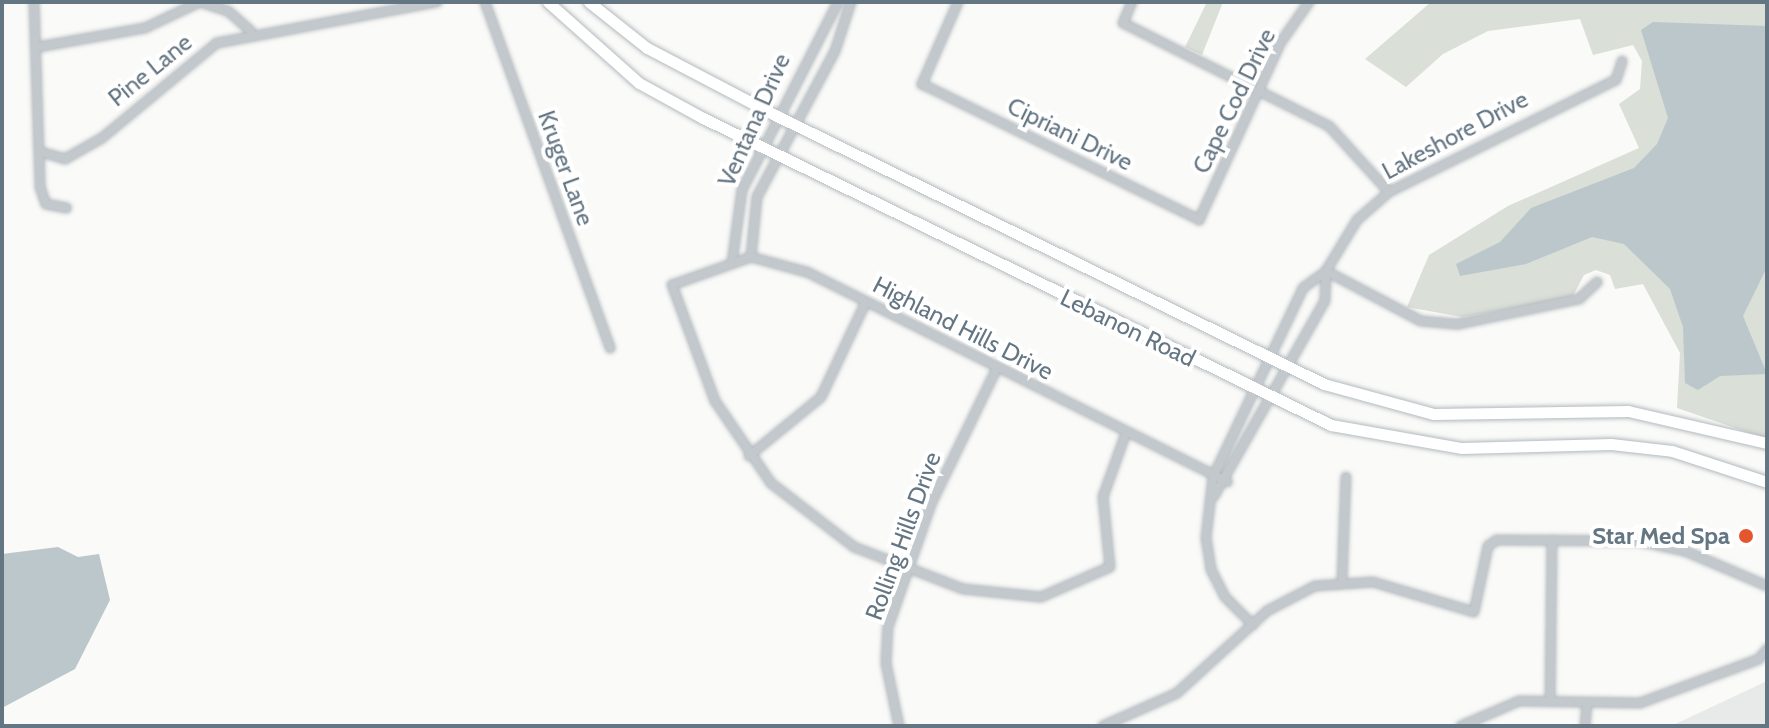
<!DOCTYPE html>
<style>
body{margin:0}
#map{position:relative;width:1769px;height:728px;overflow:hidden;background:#fafaf8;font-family:Cabin,sans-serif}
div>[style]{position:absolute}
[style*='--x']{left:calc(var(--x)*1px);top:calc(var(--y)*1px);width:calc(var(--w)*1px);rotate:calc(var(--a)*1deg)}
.built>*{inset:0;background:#e8e9e9}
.green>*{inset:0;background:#dadfd7}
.water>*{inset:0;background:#bbc7cb}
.roads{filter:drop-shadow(0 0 2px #b3babf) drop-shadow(0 0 2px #b3babf)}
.street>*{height:8px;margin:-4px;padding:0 4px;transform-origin:4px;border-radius:4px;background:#c3c8cc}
.secondary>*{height:11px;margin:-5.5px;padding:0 5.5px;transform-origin:5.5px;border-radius:5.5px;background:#fff}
.dots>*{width:22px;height:22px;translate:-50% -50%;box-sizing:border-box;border:4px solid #fff;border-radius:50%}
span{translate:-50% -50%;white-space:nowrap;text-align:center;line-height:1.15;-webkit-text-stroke:8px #fff;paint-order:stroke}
.street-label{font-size:24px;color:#657683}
.poi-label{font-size:24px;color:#657683;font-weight:700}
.right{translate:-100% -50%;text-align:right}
.frame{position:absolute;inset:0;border:4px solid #657683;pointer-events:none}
</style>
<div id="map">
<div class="built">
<div style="clip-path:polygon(1767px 681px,1767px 726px,1671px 726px)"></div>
</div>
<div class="green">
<div style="clip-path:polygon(1207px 2px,1223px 2px,1202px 55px,1185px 47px)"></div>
<div style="clip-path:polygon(1431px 2px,1767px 2px,1767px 439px,1677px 408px,1680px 353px,1643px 284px,1615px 289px,1610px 275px,1596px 270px,1584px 275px,1573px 296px,1532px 305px,1462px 317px,1407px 307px,1429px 255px,1508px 206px,1639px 148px,1619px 104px,1640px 89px,1642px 61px,1633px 45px,1593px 55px,1580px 19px,1488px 31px,1443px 54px,1406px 87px,1365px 59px)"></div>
</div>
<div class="water">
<div style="clip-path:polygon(1653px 22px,1767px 26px,1767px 267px,1743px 316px,1767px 374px,1720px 376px,1698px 390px,1685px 383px,1683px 327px,1670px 289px,1624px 244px,1592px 237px,1526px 264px,1460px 276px,1456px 264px,1500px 242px,1531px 208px,1634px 168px,1657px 144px,1668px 118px,1641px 30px)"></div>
<div style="clip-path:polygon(58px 547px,78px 557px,99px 554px,110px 600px,75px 669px,2px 708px,2px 554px)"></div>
</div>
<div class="roads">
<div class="street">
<div style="--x:34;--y:2;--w:185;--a:88.1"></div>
<div style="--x:40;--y:187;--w:18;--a:71"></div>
<div style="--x:46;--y:204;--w:21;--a:11"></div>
<div style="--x:485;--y:2;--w:368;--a:70.1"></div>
<div style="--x:958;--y:2;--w:90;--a:113.7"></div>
<div style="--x:922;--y:84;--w:309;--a:26.1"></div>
<div style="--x:1199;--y:220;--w:196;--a:-65.3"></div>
<div style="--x:1281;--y:42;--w:49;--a:-55"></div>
<div style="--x:1132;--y:2;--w:23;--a:113"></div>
<div style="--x:1123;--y:23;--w:230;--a:26.6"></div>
<div style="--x:1329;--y:126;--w:89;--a:47.7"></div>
<div style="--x:38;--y:47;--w:109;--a:-10.1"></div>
<div style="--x:145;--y:28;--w:61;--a:-25.3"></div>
<div style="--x:200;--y:2;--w:29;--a:18"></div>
<div style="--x:228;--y:11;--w:30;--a:41"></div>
<div style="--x:41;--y:152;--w:25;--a:16"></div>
<div style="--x:65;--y:159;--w:43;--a:-29.6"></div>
<div style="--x:102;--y:138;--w:149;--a:-39.6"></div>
<div style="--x:217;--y:43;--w:224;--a:-10.6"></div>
<div style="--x:751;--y:257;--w:60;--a:-84.3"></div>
<div style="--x:757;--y:197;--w:166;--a:-61.9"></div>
<div style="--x:835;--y:51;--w:52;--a:-71.9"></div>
<div style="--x:732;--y:263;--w:74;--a:-82.2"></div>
<div style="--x:742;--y:190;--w:211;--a:-62.9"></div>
<div style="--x:1326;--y:271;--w:107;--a:27.8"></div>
<div style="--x:1421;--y:321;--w:37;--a:5"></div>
<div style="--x:1458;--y:324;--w:124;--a:-11.7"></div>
<div style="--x:1579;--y:299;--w:25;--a:-43"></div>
<div style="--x:1126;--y:433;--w:68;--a:109.8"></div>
<div style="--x:1103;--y:497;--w:70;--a:84.3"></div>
<div style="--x:1110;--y:567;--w:75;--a:156.5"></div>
<div style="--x:1041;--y:597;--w:78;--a:-174.1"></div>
<div style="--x:963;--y:589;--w:117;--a:-158.9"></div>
<div style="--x:854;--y:547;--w:105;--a:-142.4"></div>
<div style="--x:771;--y:483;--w:99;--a:-124.3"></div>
<div style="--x:715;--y:401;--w:124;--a:-110.3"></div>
<div style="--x:672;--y:285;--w:84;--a:-19.5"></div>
<div style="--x:751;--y:257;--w:58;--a:15"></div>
<div style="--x:807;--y:272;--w:470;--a:26.5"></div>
<div style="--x:749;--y:456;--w:93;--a:-39.3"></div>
<div style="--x:821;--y:397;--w:105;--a:-64.7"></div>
<div style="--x:1214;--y:496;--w:224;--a:-60.4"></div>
<div style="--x:1325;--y:301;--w:30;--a:-88"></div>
<div style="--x:1342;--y:580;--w:103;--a:-87.8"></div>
<div style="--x:1253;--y:625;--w:40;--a:-135"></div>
<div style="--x:1225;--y:597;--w:31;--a:-117"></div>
<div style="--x:1211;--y:569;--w:31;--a:-99"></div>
<div style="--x:1206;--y:538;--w:61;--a:-83.5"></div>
<div style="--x:1213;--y:477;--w:209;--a:-64.5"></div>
<div style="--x:1303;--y:288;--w:29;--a:-36"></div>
<div style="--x:1326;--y:271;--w:60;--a:-58.7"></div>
<div style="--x:1357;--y:220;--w:43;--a:-41.2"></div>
<div style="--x:1389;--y:192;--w:253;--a:-26.3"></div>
<div style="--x:1616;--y:80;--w:20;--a:-72"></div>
<div style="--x:1550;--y:701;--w:161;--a:-89.3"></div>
<div style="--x:899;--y:726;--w:64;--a:-101.7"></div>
<div style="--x:886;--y:663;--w:36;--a:-87"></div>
<div style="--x:888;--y:627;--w:130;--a:-70.7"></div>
<div style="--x:931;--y:504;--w:151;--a:-64.1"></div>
<div style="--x:1103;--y:726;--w:81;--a:-24"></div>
<div style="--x:1177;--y:693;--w:122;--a:-42.3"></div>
<div style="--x:1267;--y:611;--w:54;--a:-27.5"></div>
<div style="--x:1315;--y:586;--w:58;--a:-3.9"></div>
<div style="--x:1373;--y:582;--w:105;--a:16.5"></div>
<div style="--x:1474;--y:612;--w:67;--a:-78"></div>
<div style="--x:1488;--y:546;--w:11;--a:-34"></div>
<div style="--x:1497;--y:540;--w:142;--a:0.4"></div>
<div style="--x:1639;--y:541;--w:47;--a:12.3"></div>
<div style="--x:1685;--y:551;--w:89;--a:23.1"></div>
<div style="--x:1461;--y:726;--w:63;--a:-23.3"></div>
<div style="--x:1519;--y:701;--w:121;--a:0.9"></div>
<div style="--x:1640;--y:703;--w:127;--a:-20.3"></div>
<div style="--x:1759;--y:659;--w:13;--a:-51"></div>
<div style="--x:1585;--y:726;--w:22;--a:-85"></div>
</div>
<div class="secondary">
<div style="--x:548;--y:2;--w:122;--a:41.7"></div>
<div style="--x:639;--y:83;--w:73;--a:28.7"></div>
<div style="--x:703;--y:118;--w:699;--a:26.05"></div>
<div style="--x:1331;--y:425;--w:133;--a:10"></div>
<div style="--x:1462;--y:448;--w:149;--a:-1.5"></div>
<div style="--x:1611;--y:444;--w:61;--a:6.5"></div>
<div style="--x:1672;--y:451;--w:100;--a:18.1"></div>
<div style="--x:589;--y:2;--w:74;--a:38.4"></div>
<div style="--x:647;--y:48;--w:144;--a:27.6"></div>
<div style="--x:775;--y:115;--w:611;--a:26.1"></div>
<div style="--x:1324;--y:384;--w:114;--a:15.3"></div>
<div style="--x:1434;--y:414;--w:194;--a:-0.9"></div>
<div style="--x:1628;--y:411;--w:143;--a:13"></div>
</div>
</div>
<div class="dots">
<div style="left:1746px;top:536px;background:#e4572e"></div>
</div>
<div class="street-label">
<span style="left:150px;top:70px;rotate:-39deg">Pine Lane</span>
<span style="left:1234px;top:101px;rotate:-64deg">Cape Cod Drive</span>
<span style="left:754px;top:120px;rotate:-66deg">Ventana Drive</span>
<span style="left:1070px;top:134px;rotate:26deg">Cipriani Drive</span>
<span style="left:1455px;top:135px;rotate:-28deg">Lakeshore Drive</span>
<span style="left:566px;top:168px;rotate:70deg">Kruger Lane</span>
<span style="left:963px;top:328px;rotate:27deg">Highland Hills Drive</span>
<span style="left:1128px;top:328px;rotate:26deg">Lebanon Road</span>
<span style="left:903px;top:536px;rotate:-70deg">Rolling Hills Drive</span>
</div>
<div class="poi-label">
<span class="right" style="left:1730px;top:536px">Star Med Spa</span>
</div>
<div class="frame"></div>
</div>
